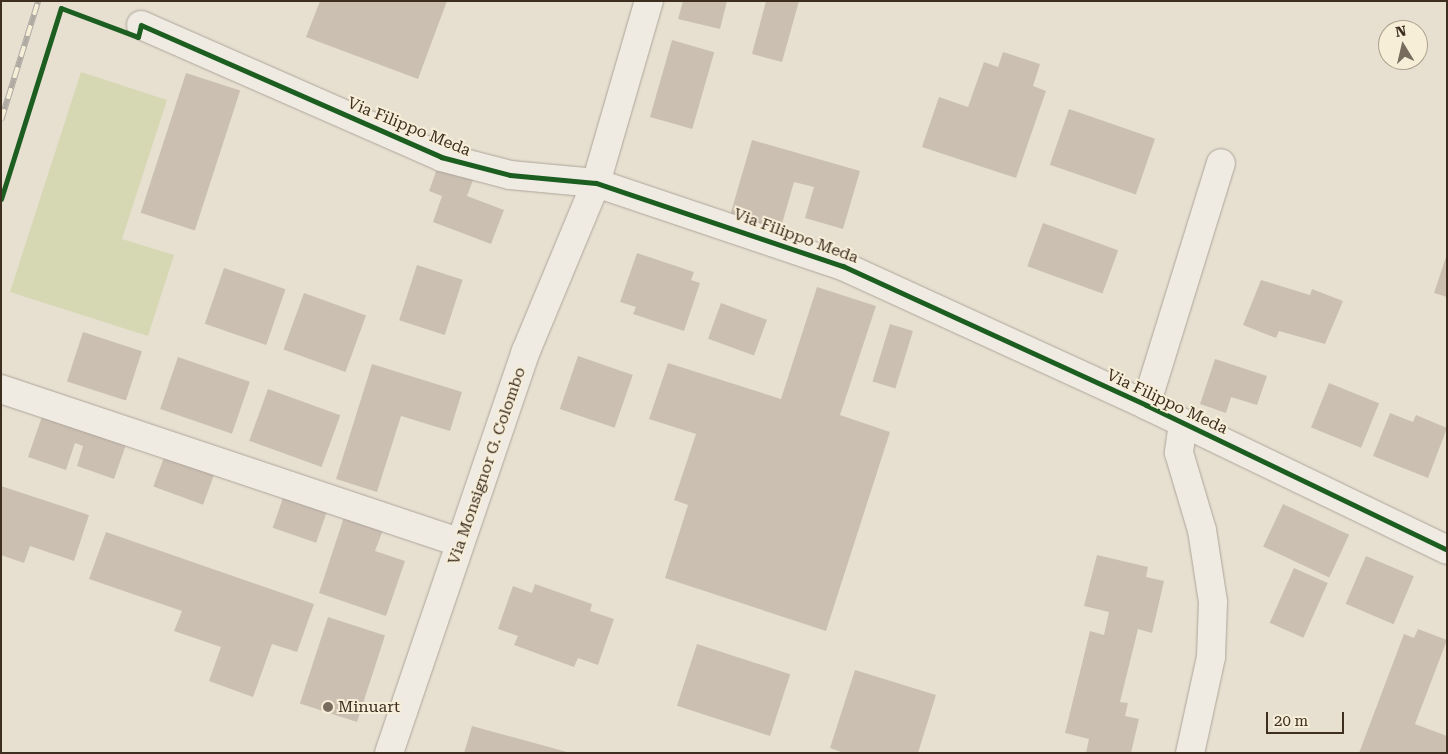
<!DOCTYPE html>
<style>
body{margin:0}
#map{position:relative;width:1448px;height:754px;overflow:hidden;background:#e7e0d1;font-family:"Roboto Serif",serif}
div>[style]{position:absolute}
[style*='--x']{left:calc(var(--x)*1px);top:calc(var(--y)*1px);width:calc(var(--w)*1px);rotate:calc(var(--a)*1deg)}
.green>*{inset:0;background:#d6d7b3}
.building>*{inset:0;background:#cbbfb2;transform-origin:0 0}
.roads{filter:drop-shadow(0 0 1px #ada599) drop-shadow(0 0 1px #ada599)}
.minor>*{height:28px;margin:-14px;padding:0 14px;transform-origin:14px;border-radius:14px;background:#efebe3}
.rail>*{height:5.5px;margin-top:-2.75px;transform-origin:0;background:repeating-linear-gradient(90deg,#f7eed8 0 11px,#afaaa2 0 22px);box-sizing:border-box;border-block:1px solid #afaaa2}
.cycleway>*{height:5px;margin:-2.5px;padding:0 2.5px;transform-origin:2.5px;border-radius:2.5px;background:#1b5e20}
.dots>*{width:14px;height:14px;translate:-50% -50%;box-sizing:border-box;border:2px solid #f7eed8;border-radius:50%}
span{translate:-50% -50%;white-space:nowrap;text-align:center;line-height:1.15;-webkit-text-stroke:4px #f7eed8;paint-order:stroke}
.street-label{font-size:16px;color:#3d2e20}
.poi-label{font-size:16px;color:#3d2e20}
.left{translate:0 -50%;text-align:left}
.frame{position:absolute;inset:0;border:2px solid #3d2e20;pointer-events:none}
.north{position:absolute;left:1378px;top:20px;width:50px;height:50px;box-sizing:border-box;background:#f7eed8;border:1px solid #ada18e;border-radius:50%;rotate:351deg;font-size:14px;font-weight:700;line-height:20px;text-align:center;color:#3d2e20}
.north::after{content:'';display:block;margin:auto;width:18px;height:22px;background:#786c5e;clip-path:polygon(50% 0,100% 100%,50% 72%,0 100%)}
.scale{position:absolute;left:1266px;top:712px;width:78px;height:22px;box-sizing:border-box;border:2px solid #3d2e20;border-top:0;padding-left:6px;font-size:15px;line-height:18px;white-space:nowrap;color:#3d2e20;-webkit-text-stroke:4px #f7eed8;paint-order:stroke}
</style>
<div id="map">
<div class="green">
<div style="clip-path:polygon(81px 72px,167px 100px,122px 239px,174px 255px,148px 336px,10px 292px)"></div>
</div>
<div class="building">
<div style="clip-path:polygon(320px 1px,447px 1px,418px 79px,306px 37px)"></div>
<div style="clip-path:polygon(683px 1px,727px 1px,720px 29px,678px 19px)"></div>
<div style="clip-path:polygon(766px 1px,799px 1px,782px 62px,752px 54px)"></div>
<div style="left:672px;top:40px;width:44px;height:80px;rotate:16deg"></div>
<div style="clip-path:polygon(1003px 52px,1040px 64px,1033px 86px,1046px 91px,1016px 178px,922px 147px,939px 97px,968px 107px,984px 62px,998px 67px)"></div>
<div style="left:186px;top:73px;width:57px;height:147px;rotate:18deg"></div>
<div style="left:1069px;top:109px;width:91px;height:59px;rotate:19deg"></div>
<div style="clip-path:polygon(752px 140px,860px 171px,843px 229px,805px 218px,814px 187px,794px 182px,779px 234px,729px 219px)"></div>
<div style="clip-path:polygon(439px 163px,475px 175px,467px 196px,504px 210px,491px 244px,433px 222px,442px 196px,429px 191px)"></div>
<div style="left:1043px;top:223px;width:80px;height:46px;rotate:20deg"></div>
<div style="clip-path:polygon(637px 253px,694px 272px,691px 280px,700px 283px,684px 331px,633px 314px,636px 307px,620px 302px)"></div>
<div style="clip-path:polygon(1446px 257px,1447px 257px,1447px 297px,1434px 293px)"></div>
<div style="left:417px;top:265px;width:48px;height:58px;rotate:18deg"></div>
<div style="left:224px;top:268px;width:65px;height:59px;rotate:19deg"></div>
<div style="clip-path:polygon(1261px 280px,1310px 295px,1312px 289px,1343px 301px,1325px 344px,1279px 331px,1276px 338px,1243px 325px)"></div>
<div style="clip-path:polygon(817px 287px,876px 306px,840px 415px,890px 432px,826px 631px,665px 578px,688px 505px,674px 500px,696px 434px,649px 419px,668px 363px,781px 399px)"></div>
<div style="left:304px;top:293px;width:66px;height:60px;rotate:20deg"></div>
<div style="left:721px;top:303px;width:49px;height:38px;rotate:20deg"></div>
<div style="left:890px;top:324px;width:24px;height:60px;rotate:17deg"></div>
<div style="left:83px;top:332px;width:62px;height:52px;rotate:18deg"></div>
<div style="left:578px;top:356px;width:58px;height:56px;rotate:19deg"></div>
<div style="left:178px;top:357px;width:76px;height:55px;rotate:19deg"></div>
<div style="clip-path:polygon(1215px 359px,1267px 376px,1257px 405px,1231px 397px,1226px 413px,1200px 404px)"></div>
<div style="clip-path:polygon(372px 364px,462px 392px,450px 431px,401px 416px,377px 492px,336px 479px)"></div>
<div style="left:1329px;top:383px;width:54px;height:48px;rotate:22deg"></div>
<div style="left:268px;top:389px;width:77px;height:55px;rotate:20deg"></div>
<div style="clip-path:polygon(44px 411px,128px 439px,114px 479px,77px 466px,83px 446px,75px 443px,66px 470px,28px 457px)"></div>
<div style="clip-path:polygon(1390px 413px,1413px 422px,1416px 415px,1447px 428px,1428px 478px,1373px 456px)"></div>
<div style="left:167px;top:449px;width:53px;height:40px;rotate:20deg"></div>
<div style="clip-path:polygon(1px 486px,89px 515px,74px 561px,30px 546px,24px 563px,1px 555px)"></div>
<div style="left:286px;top:489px;width:46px;height:41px;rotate:19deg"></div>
<div style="left:1283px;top:504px;width:73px;height:47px;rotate:25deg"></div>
<div style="clip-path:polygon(344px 517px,383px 530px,375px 551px,405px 561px,386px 616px,319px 593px)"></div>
<div style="clip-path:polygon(106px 532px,314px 604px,297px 652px,272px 644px,253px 697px,209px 681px,221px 647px,174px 631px,182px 611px,89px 579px)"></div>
<div style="clip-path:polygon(1097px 555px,1148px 567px,1146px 577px,1164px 581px,1152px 633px,1138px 629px,1120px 702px,1128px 703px,1125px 716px,1139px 719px,1131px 753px,1086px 753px,1089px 739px,1065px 733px,1090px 631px,1104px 635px,1109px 612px,1084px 606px)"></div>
<div style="left:1366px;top:556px;width:52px;height:52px;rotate:23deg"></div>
<div style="left:1294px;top:568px;width:37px;height:60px;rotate:24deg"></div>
<div style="clip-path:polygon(535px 584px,592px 604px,590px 611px,614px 619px,598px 665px,578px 658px,574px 667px,514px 645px,518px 636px,498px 629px,513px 586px,532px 593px)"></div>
<div style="left:328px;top:617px;width:60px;height:91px;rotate:18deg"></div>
<div style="clip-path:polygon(1418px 629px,1447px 640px,1415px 724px,1447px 736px,1447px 753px,1359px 753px,1404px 634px,1414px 638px)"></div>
<div style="left:697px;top:644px;width:98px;height:65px;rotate:18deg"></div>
<div style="clip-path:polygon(855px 670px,936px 695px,918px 753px,844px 753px,830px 748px)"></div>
<div style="clip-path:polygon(472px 726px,567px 752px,567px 753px,464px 753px)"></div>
</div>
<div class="roads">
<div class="minor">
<div style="--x:141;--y:25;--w:328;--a:23.7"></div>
<div style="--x:441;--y:157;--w:71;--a:14.6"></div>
<div style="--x:510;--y:175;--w:86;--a:5.3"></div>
<div style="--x:596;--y:183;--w:261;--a:18.6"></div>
<div style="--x:843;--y:266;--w:333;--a:24.6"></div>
<div style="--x:1146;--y:405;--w:334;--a:25.7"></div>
<div style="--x:1;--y:389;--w:484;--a:18.5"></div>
<div style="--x:1146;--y:405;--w:253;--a:-72.8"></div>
<div style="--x:1183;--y:423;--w:30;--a:98"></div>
<div style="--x:1179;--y:453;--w:80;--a:73.4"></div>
<div style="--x:1202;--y:530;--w:73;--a:81.3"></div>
<div style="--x:1213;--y:602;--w:55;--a:92.1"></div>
<div style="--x:1211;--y:657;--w:98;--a:102.3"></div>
<div style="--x:389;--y:753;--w:425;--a:-71.2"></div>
<div style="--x:526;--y:351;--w:182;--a:-67.4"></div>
<div style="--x:596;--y:183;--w:190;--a:-73.8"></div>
</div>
</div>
<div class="rail">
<div style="--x:1;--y:120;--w:125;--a:-72.7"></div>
</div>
<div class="cycleway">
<div style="--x:1;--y:199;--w:200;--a:-72.6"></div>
<div style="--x:61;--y:8;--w:82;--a:20.6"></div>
<div style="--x:138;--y:37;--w:12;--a:-76"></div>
<div style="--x:141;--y:25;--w:328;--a:23.7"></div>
<div style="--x:441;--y:157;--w:71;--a:14.6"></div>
<div style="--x:510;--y:175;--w:86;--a:5.3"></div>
<div style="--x:596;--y:183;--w:261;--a:18.6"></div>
<div style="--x:843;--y:266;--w:333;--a:24.6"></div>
<div style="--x:1146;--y:405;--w:334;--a:25.7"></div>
</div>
<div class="dots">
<div style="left:328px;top:707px;background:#786c5e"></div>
</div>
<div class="street-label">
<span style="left:409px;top:127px;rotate:22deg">Via Filippo Meda</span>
<span style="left:796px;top:236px;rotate:20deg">Via Filippo Meda</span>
<span style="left:1167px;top:402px;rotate:25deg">Via Filippo Meda</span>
<span style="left:487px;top:466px;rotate:-71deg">Via Monsignor G. Colombo</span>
</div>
<div class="poi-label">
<span class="left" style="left:338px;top:707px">Minuart</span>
</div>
<div class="frame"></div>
<div class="north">N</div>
<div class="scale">20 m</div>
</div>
